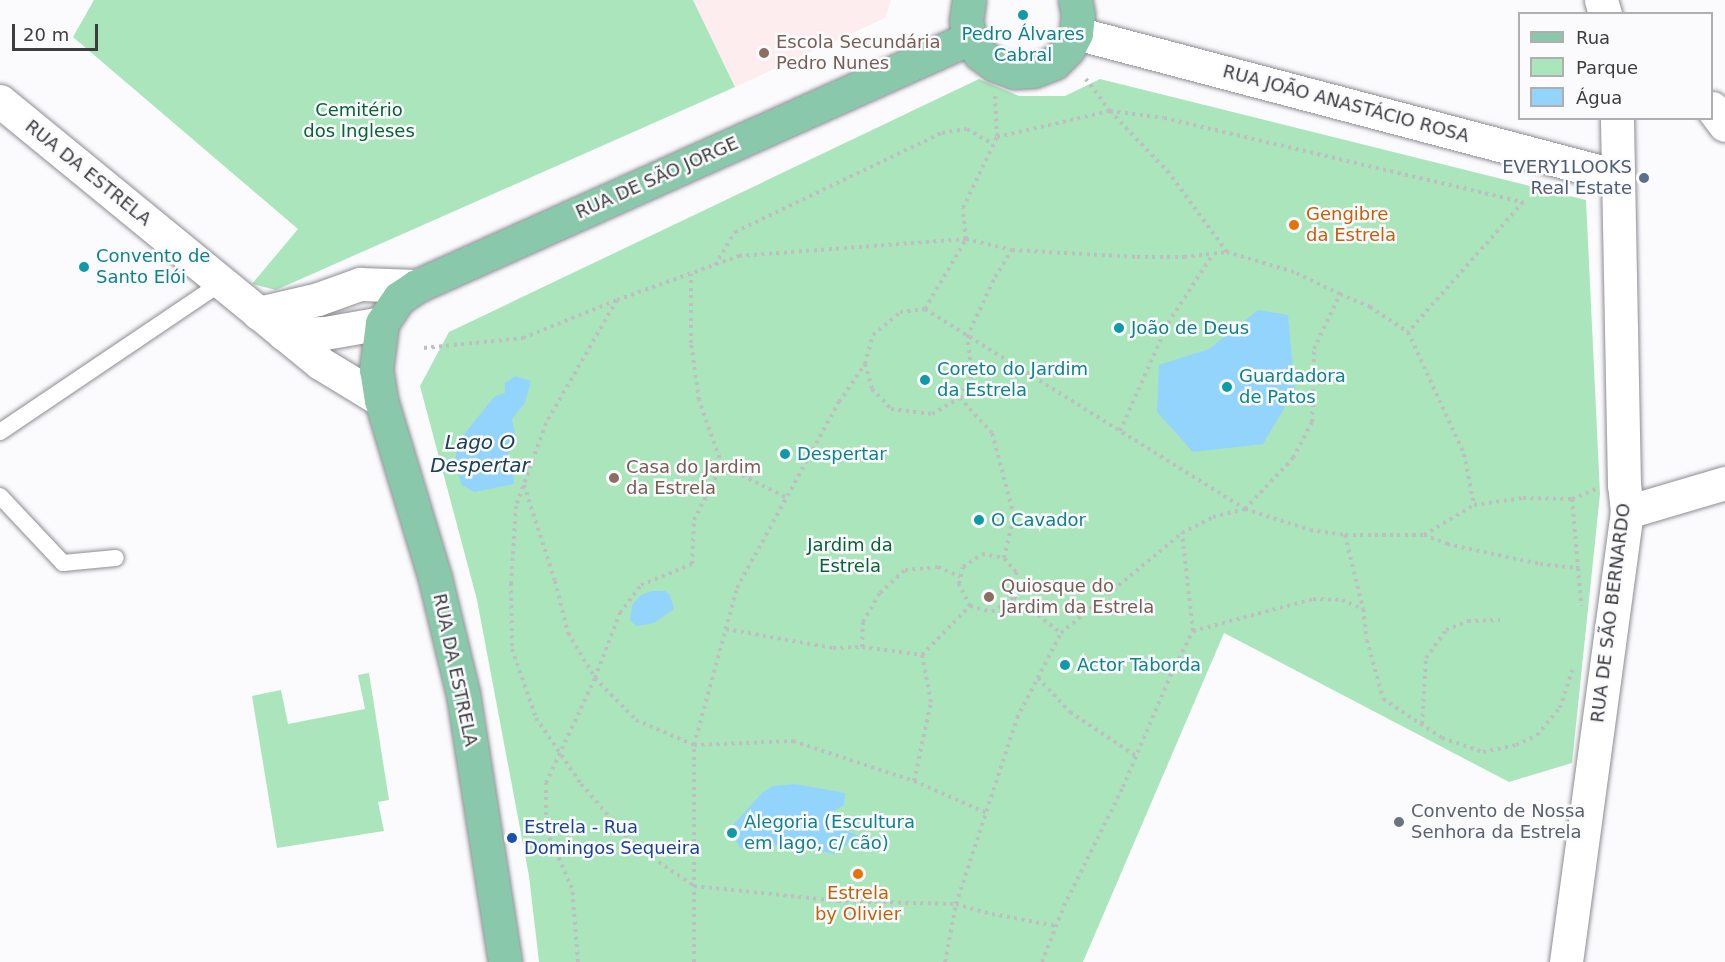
<!DOCTYPE html>
<meta charset="utf-8">
<style>
body{margin:0}
#map{position:relative;width:1725px;height:962px;overflow:hidden;background:#fbfbfe;font-family:"DejaVu Sans",sans-serif}
div>[style]{position:absolute}
[style*='--x']{left:calc(var(--x)*1px);top:calc(var(--y)*1px);width:calc(var(--w)*1px);rotate:calc(var(--a)*1deg)}
.education>*{inset:0;background:#fdedef}
.green>*{inset:0;background:#abe5bb}
.water>*{inset:0;background:#93d4fc}
.path>*{height:4px;margin-top:-2px;transform-origin:0;background:repeating-linear-gradient(90deg,#bfbfc1 0 3px,transparent 0 7.5px)}
.roads{filter:drop-shadow(0 0 2px #8c8c92) drop-shadow(0 0 2px #8c8c92)}
.lane>*{height:16px;margin:-8px;padding:0 8px;transform-origin:8px;border-radius:8px;background:#fff}
.street>*{height:33px;margin:-16.5px;padding:0 16.5px;transform-origin:16.5px;border-radius:16.5px;background:#fff}
.primary>*{height:33px;margin:-16.5px;padding:0 16.5px;transform-origin:16.5px;border-radius:16.5px;background:#89c8aa}
.dots>*{width:16px;height:16px;translate:-50% -50%;box-sizing:border-box;border:3px solid #fbfbfe;border-radius:50%}
span{translate:-50% -50%;white-space:nowrap;text-align:center;line-height:1.15;-webkit-text-stroke:5px #fbfbfe;paint-order:stroke}
.culture-label{font-size:18px;color:#0d838f}
.left{translate:0 -50%;text-align:left}
.education-label{font-size:18px;color:#785e54}
.street-label{font-size:18px;color:#3d3d3f}
.park-label{font-size:18px;color:#056334}
.service-label{font-size:18px;color:#4e5e75}
.right{translate:-100% -50%;text-align:right}
.food-label{font-size:18px;color:#c56008}
.worship-label{font-size:18px;color:#5b616d}
.transit-label{font-size:18px;color:#164399}
.water-label{font-size:20px;color:#1d4257;font-style:italic}
.legend{position:absolute;left:1518px;top:12px;width:195px;height:108px;box-sizing:border-box;background:#fbfbfe;border:2px solid #afafb2;margin:0;padding:8px 10px;list-style:none;font-size:18px;color:#3d3d3f}
.legend li{display:flex;align-items:center;gap:12px;height:30px}
.legend b{width:30px;border:2px solid #afafb2}
.scale{position:absolute;left:12px;top:24px;width:86px;height:27px;box-sizing:border-box;border:3px solid #3d3d3f;border-top:0;padding-left:8px;font-size:18px;line-height:21px;white-space:nowrap;color:#3d3d3f;-webkit-text-stroke:4px #fbfbfe;paint-order:stroke}
</style>
<div id="map">
<div class="education">
<div style="clip-path:polygon(693px 0,891px 0,885px 18px,735px 87px)"></div>
</div>
<div class="green">
<div style="clip-path:polygon(94px 0,693px 0,735px 87px,276px 290px,252px 284px,298px 229px,73px 37px)"></div>
<div style="clip-path:polygon(979px 79px,1019px 96px,1065px 96px,1100px 79px,1586px 200px,1600px 494px,1572px 763px,1509px 782px,1224px 633px,1083px 962px,539px 962px,529px 876px,477px 600px,420px 386px,449px 332px)"></div>
<div style="clip-path:polygon(369px 673px,389px 800px,378px 802px,384px 831px,277px 848px,252px 696px,281px 690px,288px 724px,365px 709px,358px 675px)"></div>
</div>
<div class="water">
<div style="clip-path:polygon(1258px 310px,1288px 315px,1295px 390px,1263px 444px,1193px 452px,1157px 412px,1159px 365px,1209px 349px)"></div>
<div style="clip-path:polygon(515px 376px,531px 381px,525px 403px,512px 419px,517px 443px,503px 461px,513px 472px,514px 484px,474px 492px,462px 485px,455px 466px,457px 443px,495px 396px,505px 393px,505px 383px)"></div>
<div style="clip-path:polygon(652px 591px,665px 591px,670px 595px,674px 609px,654px 623px,636px 626px,630px 620px,632px 605px,641px 595px)"></div>
<div style="clip-path:polygon(795px 784px,845px 793px,844px 805px,830px 813px,829px 823px,859px 836px,834px 854px,789px 844px,741px 848px,734px 838px,733px 825px,763px 792px,773px 786px)"></div>
</div>
<div class="path">
<div style="--x:995;--y:96;--w:41;--a:87.2"></div>
<div style="--x:715;--y:265;--w:39;--a:-59"></div>
<div style="--x:735;--y:232;--w:229;--a:-25.6"></div>
<div style="--x:942;--y:133;--w:25;--a:-9"></div>
<div style="--x:967;--y:129;--w:30;--a:30"></div>
<div style="--x:1340;--y:294;--w:33;--a:23"></div>
<div style="--x:1370;--y:307;--w:45;--a:33.3"></div>
<div style="--x:1408;--y:332;--w:134;--a:65.3"></div>
<div style="--x:1464;--y:454;--w:52;--a:78.9"></div>
<div style="--x:617;--y:300;--w:142;--a:120"></div>
<div style="--x:546;--y:423;--w:88;--a:109.9"></div>
<div style="--x:516;--y:506;--w:77;--a:93.7"></div>
<div style="--x:511;--y:583;--w:66;--a:89.1"></div>
<div style="--x:512;--y:649;--w:73;--a:70.8"></div>
<div style="--x:536;--y:718;--w:80;--a:55.7"></div>
<div style="--x:581;--y:784;--w:81;--a:49"></div>
<div style="--x:634;--y:845;--w:73;--a:34.3"></div>
<div style="--x:694;--y:886;--w:145;--a:5.9"></div>
<div style="--x:838;--y:901;--w:118;--a:1.5"></div>
<div style="--x:956;--y:904;--w:196;--a:-71.8"></div>
<div style="--x:1017;--y:718;--w:96;--a:-62.6"></div>
<div style="--x:1061;--y:633;--w:157;--a:-39.6"></div>
<div style="--x:1182;--y:533;--w:35;--a:-27"></div>
<div style="--x:1213;--y:517;--w:33;--a:-14"></div>
<div style="--x:1245;--y:509;--w:70;--a:-46.7"></div>
<div style="--x:1293;--y:458;--w:41;--a:-62.2"></div>
<div style="--x:1312;--y:422;--w:73;--a:-88.4"></div>
<div style="--x:1314;--y:349;--w:61;--a:-64.7"></div>
<div style="--x:1340;--y:294;--w:51;--a:-154.4"></div>
<div style="--x:1294;--y:272;--w:70;--a:-163.4"></div>
<div style="--x:1227;--y:252;--w:98;--a:-126.3"></div>
<div style="--x:1169;--y:173;--w:86;--a:-133.6"></div>
<div style="--x:1110;--y:111;--w:40;--a:-127"></div>
<div style="--x:925;--y:309;--w:377;--a:32"></div>
<div style="--x:1245;--y:509;--w:68;--a:17.9"></div>
<div style="--x:1310;--y:530;--w:35;--a:8"></div>
<div style="--x:1345;--y:535;--w:79;--a:0"></div>
<div style="--x:1424;--y:535;--w:58;--a:-31"></div>
<div style="--x:1474;--y:505;--w:49;--a:-8.1"></div>
<div style="--x:1523;--y:498;--w:49;--a:1.2"></div>
<div style="--x:1572;--y:499;--w:26;--a:-23"></div>
<div style="--x:424;--y:348;--w:100;--a:-5.8"></div>
<div style="--x:523;--y:338;--w:101;--a:-22"></div>
<div style="--x:617;--y:300;--w:130;--a:-19.8"></div>
<div style="--x:739;--y:256;--w:228;--a:-4.3"></div>
<div style="--x:966;--y:239;--w:47;--a:13.4"></div>
<div style="--x:1012;--y:250;--w:125;--a:3.2"></div>
<div style="--x:1137;--y:257;--w:47;--a:0"></div>
<div style="--x:1184;--y:257;--w:43;--a:-6.6"></div>
<div style="--x:865;--y:364;--w:26;--a:74"></div>
<div style="--x:872;--y:389;--w:28;--a:46"></div>
<div style="--x:891;--y:409;--w:41;--a:7"></div>
<div style="--x:932;--y:414;--w:32;--a:-30"></div>
<div style="--x:1120;--y:431;--w:118;--a:-66"></div>
<div style="--x:1168;--y:323;--w:82;--a:-56.9"></div>
<div style="--x:722;--y:465;--w:73;--a:26.9"></div>
<div style="--x:524;--y:485;--w:101;--a:72.1"></div>
<div style="--x:555;--y:581;--w:54;--a:76"></div>
<div style="--x:568;--y:633;--w:52;--a:59"></div>
<div style="--x:595;--y:678;--w:59;--a:45.7"></div>
<div style="--x:636;--y:720;--w:63;--a:23.3"></div>
<div style="--x:694;--y:745;--w:99;--a:-2.3"></div>
<div style="--x:793;--y:741;--w:127;--a:18.3"></div>
<div style="--x:914;--y:781;--w:80;--a:23.7"></div>
<div style="--x:1572;--y:499;--w:69;--a:85"></div>
<div style="--x:1345;--y:535;--w:76;--a:76.3"></div>
<div style="--x:1424;--y:535;--w:25;--a:21"></div>
<div style="--x:1447;--y:544;--w:95;--a:12.1"></div>
<div style="--x:1540;--y:564;--w:38;--a:6"></div>
<div style="--x:1578;--y:568;--w:38;--a:85"></div>
<div style="--x:1014;--y:597;--w:59;--a:37.5"></div>
<div style="--x:970;--y:606;--w:25;--a:-117"></div>
<div style="--x:959;--y:584;--w:17;--a:-77"></div>
<div style="--x:963;--y:567;--w:23;--a:-34"></div>
<div style="--x:982;--y:554;--w:22;--a:10"></div>
<div style="--x:726;--y:629;--w:109;--a:10.1"></div>
<div style="--x:833;--y:648;--w:29;--a:-2"></div>
<div style="--x:862;--y:647;--w:61;--a:7.6"></div>
<div style="--x:922;--y:655;--w:69;--a:-45.6"></div>
<div style="--x:970;--y:606;--w:23;--a:15"></div>
<div style="--x:992;--y:612;--w:27;--a:-34"></div>
<div style="--x:1014;--y:597;--w:25;--a:-85"></div>
<div style="--x:1016;--y:572;--w:18;--a:-131"></div>
<div style="--x:1004;--y:558;--w:43;--a:-76.6"></div>
<div style="--x:1014;--y:516;--w:86;--a:-104.8"></div>
<div style="--x:992;--y:433;--w:47;--a:-132.4"></div>
<div style="--x:960;--y:398;--w:26;--a:-62"></div>
<div style="--x:972;--y:375;--w:38;--a:-97"></div>
<div style="--x:967;--y:337;--w:66;--a:-65"></div>
<div style="--x:995;--y:277;--w:32;--a:-58"></div>
<div style="--x:1193;--y:631;--w:124;--a:-14.9"></div>
<div style="--x:1313;--y:599;--w:29;--a:2"></div>
<div style="--x:1342;--y:600;--w:23;--a:23"></div>
<div style="--x:1363;--y:609;--w:31;--a:83"></div>
<div style="--x:1367;--y:640;--w:61;--a:74.8"></div>
<div style="--x:1383;--y:699;--w:71;--a:33.5"></div>
<div style="--x:1442;--y:738;--w:43;--a:18.9"></div>
<div style="--x:1483;--y:752;--w:34;--a:-12"></div>
<div style="--x:1516;--y:745;--w:23;--a:-25"></div>
<div style="--x:1537;--y:735;--w:35;--a:-50"></div>
<div style="--x:1560;--y:708;--w:40;--a:-72"></div>
<div style="--x:862;--y:647;--w:25;--a:-88"></div>
<div style="--x:863;--y:622;--w:34;--a:-60"></div>
<div style="--x:880;--y:593;--w:34;--a:-43"></div>
<div style="--x:905;--y:570;--w:33;--a:-5"></div>
<div style="--x:938;--y:567;--w:24;--a:24"></div>
<div style="--x:1038;--y:678;--w:47;--a:46.7"></div>
<div style="--x:1070;--y:712;--w:79;--a:33.7"></div>
<div style="--x:1422;--y:724;--w:66;--a:-86.5"></div>
<div style="--x:1426;--y:658;--w:34;--a:-54"></div>
<div style="--x:1446;--y:630;--w:24;--a:-22"></div>
<div style="--x:1468;--y:621;--w:32;--a:-2"></div>
<div style="--x:914;--y:781;--w:81;--a:-77.9"></div>
<div style="--x:931;--y:702;--w:48;--a:-100.8"></div>
<div style="--x:578;--y:962;--w:74;--a:-94.6"></div>
<div style="--x:572;--y:888;--w:64;--a:-114.1"></div>
<div style="--x:546;--y:830;--w:47;--a:-90"></div>
<div style="--x:546;--y:783;--w:116;--a:-65"></div>
<div style="--x:595;--y:678;--w:70;--a:-69"></div>
<div style="--x:620;--y:613;--w:35;--a:-53"></div>
<div style="--x:641;--y:585;--w:55;--a:-22.4"></div>
<div style="--x:692;--y:564;--w:44;--a:-87.4"></div>
<div style="--x:694;--y:520;--w:62;--a:-63"></div>
<div style="--x:722;--y:465;--w:69;--a:-109.5"></div>
<div style="--x:699;--y:400;--w:58;--a:-98"></div>
<div style="--x:691;--y:343;--w:69;--a:-90"></div>
<div style="--x:694;--y:962;--w:217;--a:-90"></div>
<div style="--x:694;--y:745;--w:163;--a:-74.7"></div>
<div style="--x:737;--y:588;--w:212;--a:-61.3"></div>
<div style="--x:839;--y:402;--w:46;--a:-55.6"></div>
<div style="--x:865;--y:364;--w:30;--a:-75"></div>
<div style="--x:873;--y:335;--w:35;--a:-40"></div>
<div style="--x:900;--y:312;--w:25;--a:-7"></div>
<div style="--x:925;--y:309;--w:81;--a:-59.6"></div>
<div style="--x:966;--y:239;--w:31;--a:-96"></div>
<div style="--x:963;--y:208;--w:79;--a:-64.4"></div>
<div style="--x:997;--y:137;--w:116;--a:-13"></div>
<div style="--x:1110;--y:111;--w:54;--a:7.4"></div>
<div style="--x:1164;--y:118;--w:369;--a:13.2"></div>
<div style="--x:1523;--y:202;--w:174;--a:131.5"></div>
<div style="--x:945;--y:962;--w:59;--a:-79.3"></div>
<div style="--x:956;--y:904;--w:37;--a:16"></div>
<div style="--x:992;--y:914;--w:66;--a:10.5"></div>
<div style="--x:1042;--y:962;--w:60;--a:-68.6"></div>
<div style="--x:1064;--y:906;--w:133;--a:-63.6"></div>
<div style="--x:1123;--y:787;--w:125;--a:-66.9"></div>
<div style="--x:1172;--y:672;--w:46;--a:-62.9"></div>
<div style="--x:1193;--y:631;--w:99;--a:-96.4"></div>
</div>
<div class="roads">
<div class="lane">
<div style="--x:0;--y:432;--w:268;--a:-34"></div>
<div style="--x:0;--y:496;--w:92;--a:46.8"></div>
<div style="--x:63;--y:563;--w:53;--a:-5.4"></div>
</div>
<div class="street">
<div style="--x:1601;--y:0;--w:15;--a:74"></div>
<div style="--x:1076;--y:33;--w:560;--a:14.81"></div>
<div style="--x:0;--y:101;--w:414;--a:39.3"></div>
<div style="--x:320;--y:363;--w:71;--a:31.2"></div>
<div style="--x:1712;--y:108;--w:21;--a:53"></div>
<div style="--x:258;--y:313;--w:62;--a:-13.1"></div>
<div style="--x:318;--y:299;--w:45;--a:-19.7"></div>
<div style="--x:360;--y:284;--w:57;--a:2"></div>
<div style="--x:284;--y:334;--w:41;--a:-1.4"></div>
<div style="--x:325;--y:333;--w:58;--a:-10"></div>
<div style="--x:1627;--y:512;--w:102;--a:-16.5"></div>
<div style="--x:1566;--y:962;--w:454;--a:-82.3"></div>
<div style="--x:1627;--y:512;--w:27;--a:-96"></div>
<div style="--x:1624;--y:485;--w:367;--a:-91.1"></div>
</div>
<div class="primary">
<div style="--x:969;--y:0;--w:21;--a:98"></div>
<div style="--x:966;--y:21;--w:17;--a:77"></div>
<div style="--x:970;--y:38;--w:19;--a:58"></div>
<div style="--x:980;--y:54;--w:19;--a:36"></div>
<div style="--x:995;--y:65;--w:20;--a:20"></div>
<div style="--x:1014;--y:72;--w:19;--a:-3"></div>
<div style="--x:1033;--y:71;--w:22;--a:-21"></div>
<div style="--x:1054;--y:63;--w:20;--a:-45"></div>
<div style="--x:1068;--y:49;--w:18;--a:-63"></div>
<div style="--x:1076;--y:33;--w:18;--a:-84"></div>
<div style="--x:1078;--y:15;--w:15;--a:-101"></div>
<div style="--x:505;--y:962;--w:271;--a:-98.9"></div>
<div style="--x:463;--y:694;--w:119;--a:-103.6"></div>
<div style="--x:435;--y:578;--w:186;--a:-106.9"></div>
<div style="--x:381;--y:400;--w:30;--a:-99"></div>
<div style="--x:376;--y:370;--w:47;--a:-82.7"></div>
<div style="--x:382;--y:323;--w:30;--a:-56"></div>
<div style="--x:399;--y:298;--w:22;--a:-34"></div>
<div style="--x:417;--y:286;--w:606;--a:-24.15"></div>
</div>
</div>
<div class="dots">
<div style="left:1023px;top:15px;background:#0f9aa8"></div>
<div style="left:764px;top:53px;background:#8d6e63"></div>
<div style="left:1644px;top:178px;background:#5c6f8a"></div>
<div style="left:1294px;top:225px;background:#e8710a"></div>
<div style="left:84px;top:267px;background:#0f9aa8"></div>
<div style="left:1119px;top:328px;background:#0f9aa8"></div>
<div style="left:925px;top:380px;background:#0f9aa8"></div>
<div style="left:1227px;top:387px;background:#0f9aa8"></div>
<div style="left:785px;top:454px;background:#0f9aa8"></div>
<div style="left:614px;top:478px;background:#8d6e63"></div>
<div style="left:979px;top:520px;background:#0f9aa8"></div>
<div style="left:989px;top:597px;background:#8d6e63"></div>
<div style="left:1065px;top:665px;background:#0f9aa8"></div>
<div style="left:1399px;top:822px;background:#6b7280"></div>
<div style="left:732px;top:833px;background:#0f9aa8"></div>
<div style="left:512px;top:838px;background:#1a4fb4"></div>
<div style="left:858px;top:874px;background:#e8710a"></div>
</div>
<div class="culture-label">
<span style="left:1023px;top:45px">Pedro Álvares<br>Cabral</span>
<span class="left" style="left:96px;top:267px">Convento de<br>Santo Elói</span>
<span class="left" style="left:1131px;top:328px">João de Deus</span>
<span class="left" style="left:937px;top:380px">Coreto do Jardim<br>da Estrela</span>
<span class="left" style="left:1239px;top:387px">Guardadora<br>de Patos</span>
<span class="left" style="left:797px;top:454px">Despertar</span>
<span class="left" style="left:991px;top:520px">O Cavador</span>
<span class="left" style="left:1077px;top:665px">Actor Taborda</span>
<span class="left" style="left:744px;top:833px">Alegoria (Escultura<br>em lago, c/ cão)</span>
</div>
<div class="education-label">
<span class="left" style="left:776px;top:53px">Escola Secundária<br>Pedro Nunes</span>
<span class="left" style="left:626px;top:478px">Casa do Jardim<br>da Estrela</span>
<span class="left" style="left:1001px;top:597px">Quiosque do<br>Jardim da Estrela</span>
</div>
<div class="street-label">
<span style="left:1346px;top:104px;rotate:15deg">RUA JOÃO ANASTÁCIO ROSA</span>
<span style="left:88px;top:173px;rotate:39deg">RUA DA ESTRELA</span>
<span style="left:657px;top:178px;rotate:-24deg">RUA DE SÃO JORGE</span>
<span style="left:1611px;top:613px;rotate:-83deg">RUA DE SÃO BERNARDO</span>
<span style="left:455px;top:670px;rotate:78deg">RUA DA ESTRELA</span>
</div>
<div class="park-label">
<span style="left:359px;top:121px">Cemitério<br>dos Ingleses</span>
<span style="left:850px;top:556px">Jardim da<br>Estrela</span>
</div>
<div class="service-label">
<span class="right" style="left:1632px;top:178px">EVERY1LOOKS<br>Real Estate</span>
</div>
<div class="food-label">
<span class="left" style="left:1306px;top:225px">Gengibre<br>da Estrela</span>
<span style="left:858px;top:904px">Estrela<br>by Olivier</span>
</div>
<div class="worship-label">
<span class="left" style="left:1411px;top:822px">Convento de Nossa<br>Senhora da Estrela</span>
</div>
<div class="transit-label">
<span class="left" style="left:524px;top:838px">Estrela - Rua<br>Domingos Sequeira</span>
</div>
<div class="water-label">
<span style="left:480px;top:454px">Lago O<br>Despertar</span>
</div>
<ul class="legend">
<li><b style="height:8px;background:#89c8aa"></b>Rua</li>
<li><b style="height:16px;background:#abe5bb"></b>Parque</li>
<li><b style="height:16px;background:#93d4fc"></b>Água</li>
</ul>
<div class="scale">20 m</div>
</div>
